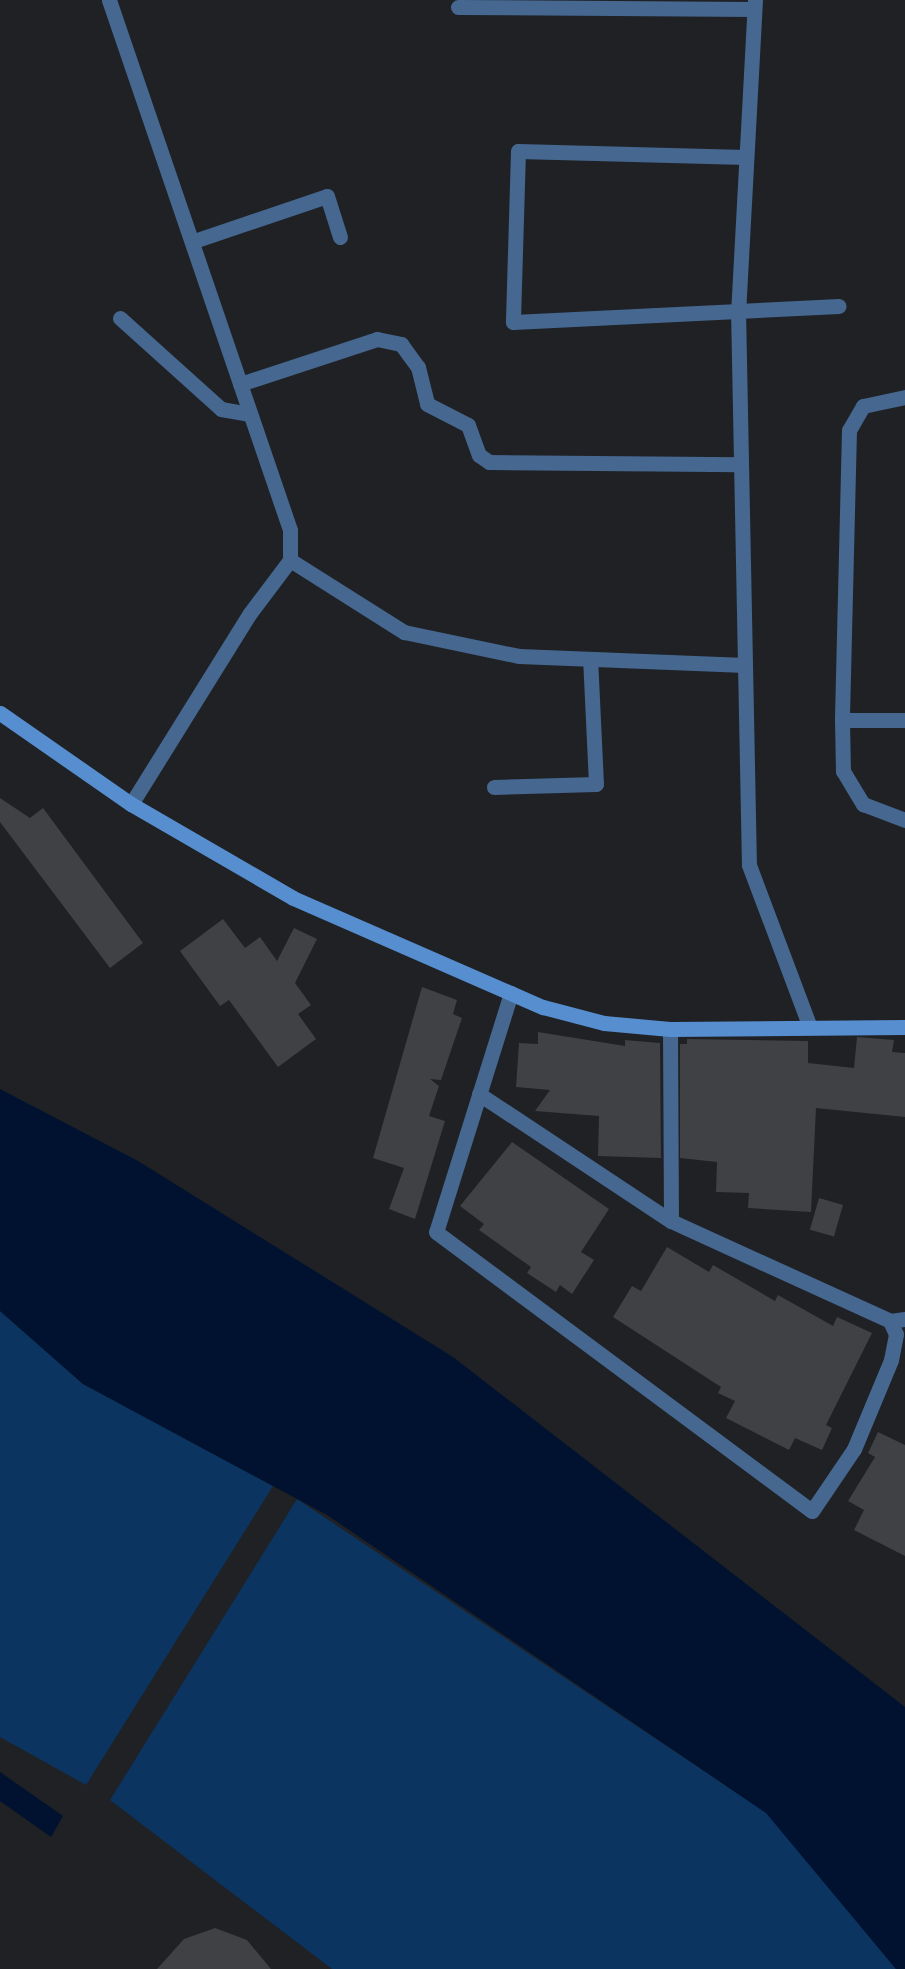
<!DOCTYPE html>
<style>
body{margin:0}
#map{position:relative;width:905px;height:1969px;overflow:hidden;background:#1f2124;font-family:Commissioner,sans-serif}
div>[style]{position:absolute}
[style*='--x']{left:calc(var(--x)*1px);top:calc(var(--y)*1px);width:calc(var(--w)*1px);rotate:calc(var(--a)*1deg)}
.green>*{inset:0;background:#0c3460}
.water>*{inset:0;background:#00122f}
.building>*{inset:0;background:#3f4144;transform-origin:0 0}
.lane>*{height:15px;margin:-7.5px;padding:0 7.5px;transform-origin:7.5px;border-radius:7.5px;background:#456790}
.street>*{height:15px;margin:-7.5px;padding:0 7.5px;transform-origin:7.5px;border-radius:7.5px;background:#456790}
.secondary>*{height:15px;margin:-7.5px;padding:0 7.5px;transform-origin:7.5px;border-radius:7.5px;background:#568ed0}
span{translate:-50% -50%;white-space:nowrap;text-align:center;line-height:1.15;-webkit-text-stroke:6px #1f2124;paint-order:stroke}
</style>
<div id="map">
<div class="green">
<div style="clip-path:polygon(0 1311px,83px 1384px,273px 1486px,86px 1785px,0 1737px)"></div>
<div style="clip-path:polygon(297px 1499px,767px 1813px,896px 1969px,332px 1969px,110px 1800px)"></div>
</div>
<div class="water">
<div style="clip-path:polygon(0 1089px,138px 1161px,453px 1357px,905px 1707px,905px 1969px,896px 1969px,766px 1813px,327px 1515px,83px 1384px,0 1311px)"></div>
<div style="clip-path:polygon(0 1772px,63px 1816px,51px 1837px,0 1801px)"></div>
</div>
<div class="building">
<div style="clip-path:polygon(0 798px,30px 818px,43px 808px,143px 943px,110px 968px,0 822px)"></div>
<div style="clip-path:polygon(223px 919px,245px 948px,260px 937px,277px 961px,294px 928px,317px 939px,295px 983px,311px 1005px,298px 1014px,316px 1039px,278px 1067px,229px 1000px,220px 1006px,180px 951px)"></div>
<div style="clip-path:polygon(422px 987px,457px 1000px,453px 1014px,462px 1018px,441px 1080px,430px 1079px,439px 1086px,429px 1116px,445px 1121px,415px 1219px,389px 1209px,404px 1168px,373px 1158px)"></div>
<div style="clip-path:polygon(538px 1032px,625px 1046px,625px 1040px,660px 1043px,661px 1158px,598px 1156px,599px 1116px,535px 1111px,550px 1090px,516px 1087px,519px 1043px,538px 1044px)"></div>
<div style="clip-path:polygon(857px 1037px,894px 1040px,892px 1052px,905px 1053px,905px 1117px,816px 1108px,811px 1212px,748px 1208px,749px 1193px,716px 1192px,717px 1162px,680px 1158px,680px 1044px,687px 1044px,687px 1039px,808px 1041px,808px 1063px,854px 1068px)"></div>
<div style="clip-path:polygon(512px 1142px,609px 1209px,581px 1252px,594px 1260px,572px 1294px,560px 1285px,556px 1292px,527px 1273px,531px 1267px,479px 1230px,484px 1224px,460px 1206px)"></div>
<div style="left:819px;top:1198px;width:25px;height:33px;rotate:16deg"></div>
<div style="clip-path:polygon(667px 1247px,709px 1272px,713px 1265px,775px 1301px,778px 1295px,833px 1326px,837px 1317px,872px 1333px,826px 1425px,832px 1428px,822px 1450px,795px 1438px,789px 1450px,726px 1418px,735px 1401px,718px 1393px,721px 1387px,613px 1317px,632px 1286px,641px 1291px)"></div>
<div style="clip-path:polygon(878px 1432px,905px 1445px,905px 1556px,854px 1530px,864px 1510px,848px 1501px,875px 1457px,868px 1453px)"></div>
<div style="clip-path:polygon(215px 1928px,247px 1940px,271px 1969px,157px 1969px,184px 1939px)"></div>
</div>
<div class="lane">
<div style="--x:905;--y:397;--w:43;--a:167.9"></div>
<div style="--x:863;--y:406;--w:28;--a:120"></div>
<div style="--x:849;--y:430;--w:290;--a:91.4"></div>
<div style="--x:842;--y:720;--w:51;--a:88.9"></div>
<div style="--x:843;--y:771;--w:39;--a:59"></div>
<div style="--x:863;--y:804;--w:45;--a:20.9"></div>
<div style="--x:842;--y:720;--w:63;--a:0"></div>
</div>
<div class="street">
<div style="--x:109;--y:0;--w:560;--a:71.14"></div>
<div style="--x:290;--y:530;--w:30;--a:90"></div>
<div style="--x:290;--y:560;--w:66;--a:127"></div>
<div style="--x:250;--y:613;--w:225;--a:121.9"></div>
<div style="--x:755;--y:0;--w:309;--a:93.1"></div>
<div style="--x:738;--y:309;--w:556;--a:88.87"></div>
<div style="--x:749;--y:865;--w:171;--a:69.4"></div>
<div style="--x:458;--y:7;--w:296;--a:0.4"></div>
<div style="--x:746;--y:157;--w:228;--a:-178.5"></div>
<div style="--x:518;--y:151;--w:171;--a:91.7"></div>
<div style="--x:513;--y:322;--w:326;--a:-2.8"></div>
<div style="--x:194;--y:241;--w:140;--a:-18.7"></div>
<div style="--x:327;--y:196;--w:43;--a:72.4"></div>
<div style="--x:120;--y:318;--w:136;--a:42"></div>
<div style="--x:221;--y:409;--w:28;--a:10"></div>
<div style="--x:240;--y:384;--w:144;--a:-18.2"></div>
<div style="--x:377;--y:339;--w:25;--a:12"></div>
<div style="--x:401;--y:344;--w:29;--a:54"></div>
<div style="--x:418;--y:367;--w:38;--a:76"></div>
<div style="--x:427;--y:404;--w:46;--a:27.1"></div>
<div style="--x:468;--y:425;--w:32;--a:70"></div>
<div style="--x:479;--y:455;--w:12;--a:35"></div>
<div style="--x:489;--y:462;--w:252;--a:0.5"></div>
<div style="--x:290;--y:560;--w:135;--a:32.3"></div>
<div style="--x:404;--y:632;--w:117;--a:11.8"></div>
<div style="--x:519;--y:656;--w:226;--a:2.3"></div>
<div style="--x:494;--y:787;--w:102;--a:-1.7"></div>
<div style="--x:596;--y:784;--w:125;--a:-92.7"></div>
<div style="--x:511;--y:993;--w:250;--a:107.4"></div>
<div style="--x:436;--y:1232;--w:468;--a:36.6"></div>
<div style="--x:812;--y:1511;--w:75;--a:-55.9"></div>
<div style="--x:854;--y:1449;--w:96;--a:-67.4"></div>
<div style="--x:891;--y:1360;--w:26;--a:-79"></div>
<div style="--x:896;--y:1334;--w:14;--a:-115"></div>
<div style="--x:670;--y:1029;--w:192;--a:89.7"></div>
<div style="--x:671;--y:1221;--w:241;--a:24.5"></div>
<div style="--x:890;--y:1321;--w:15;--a:-8"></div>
<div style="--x:479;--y:1094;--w:230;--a:33.5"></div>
</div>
<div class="secondary">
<div style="--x:0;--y:713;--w:160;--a:34.8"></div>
<div style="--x:131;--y:804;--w:187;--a:30.1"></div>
<div style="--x:293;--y:898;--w:273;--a:23.6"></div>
<div style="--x:543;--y:1007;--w:63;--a:14.7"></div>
<div style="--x:604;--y:1023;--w:66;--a:5.2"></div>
<div style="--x:670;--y:1029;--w:235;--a:-0.5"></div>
</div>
</div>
